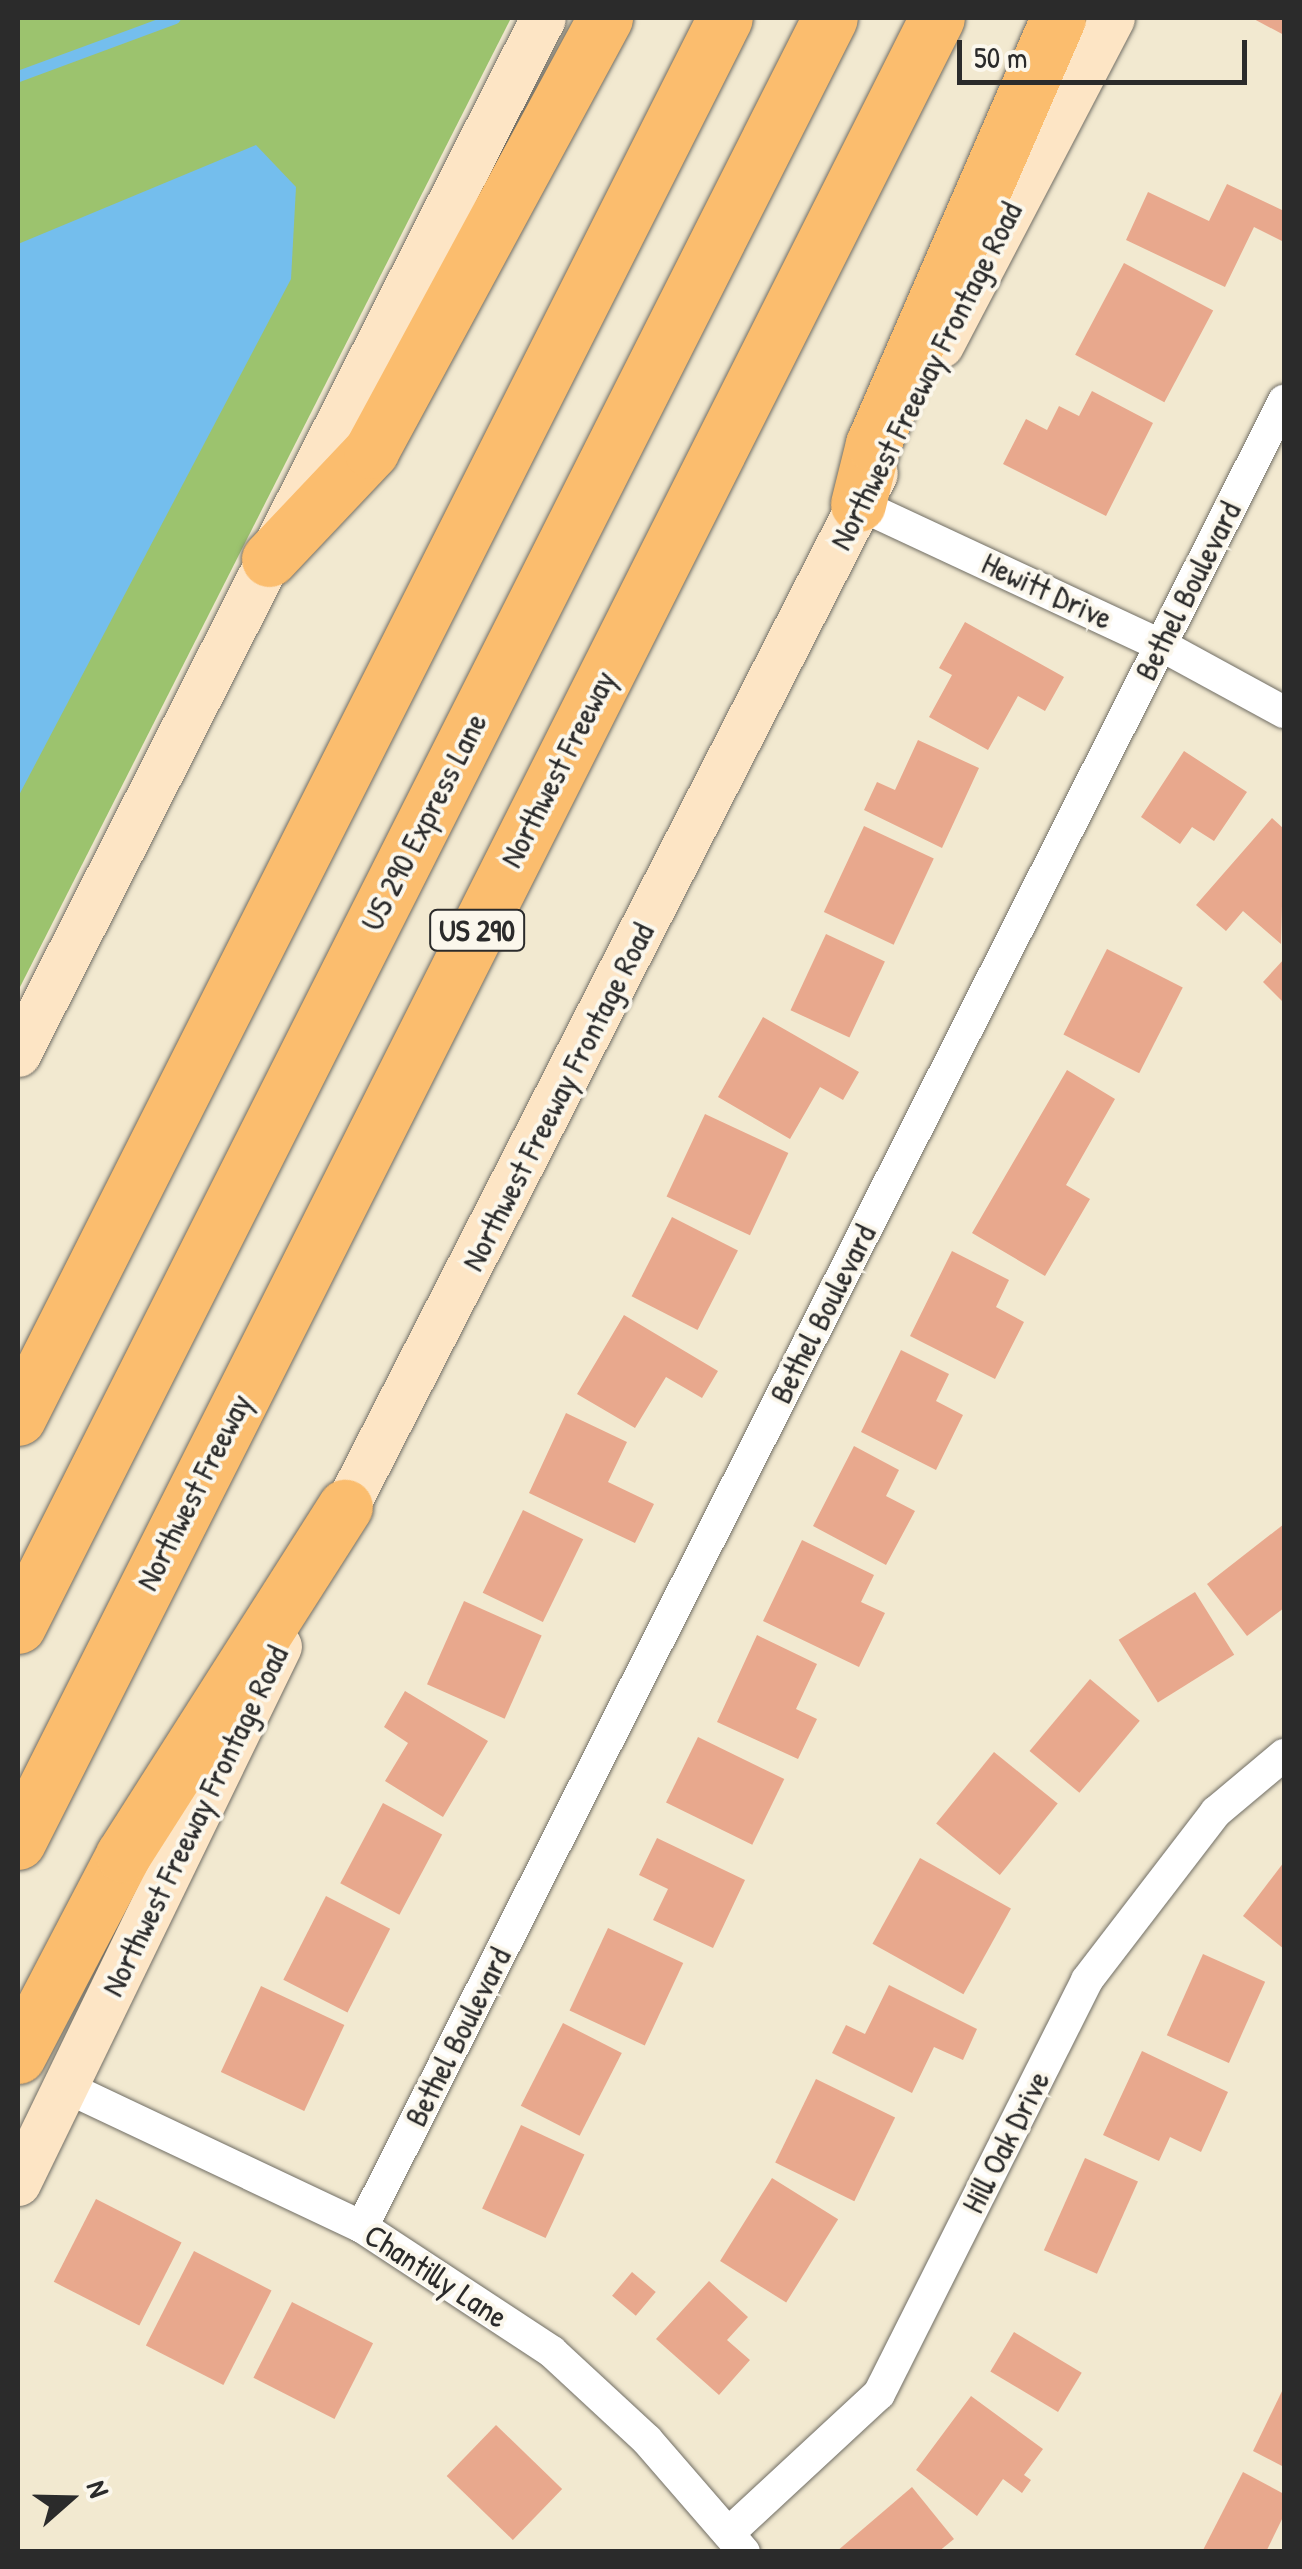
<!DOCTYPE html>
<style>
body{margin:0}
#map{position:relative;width:1302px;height:2569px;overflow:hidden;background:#f2e9d0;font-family:"Patrick Hand",sans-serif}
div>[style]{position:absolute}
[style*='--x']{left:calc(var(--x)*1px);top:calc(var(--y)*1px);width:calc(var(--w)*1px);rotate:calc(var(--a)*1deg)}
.green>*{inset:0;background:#9cc36e}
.water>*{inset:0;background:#74beed}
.stream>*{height:11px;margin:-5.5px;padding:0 5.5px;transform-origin:5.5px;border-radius:5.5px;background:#74beed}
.building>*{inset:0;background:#e8a88d;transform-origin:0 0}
.roads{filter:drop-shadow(0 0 2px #716e65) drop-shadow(0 0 2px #716e65)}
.minor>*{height:32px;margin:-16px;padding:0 16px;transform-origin:16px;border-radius:16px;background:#fff}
.secondary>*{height:45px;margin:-22.5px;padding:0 22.5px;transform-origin:22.5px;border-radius:22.5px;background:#fde5c5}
.motorway>*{height:55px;margin:-27.5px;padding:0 27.5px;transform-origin:27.5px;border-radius:27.5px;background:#fbbd6e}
span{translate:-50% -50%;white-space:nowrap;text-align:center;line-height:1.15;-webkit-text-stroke:8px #fbf7ec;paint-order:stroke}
.shield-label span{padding:2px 8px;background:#fbf7ec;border:2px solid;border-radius:8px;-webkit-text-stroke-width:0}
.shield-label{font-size:30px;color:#2b2b2b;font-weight:700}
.street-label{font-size:32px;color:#2b2b2b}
.frame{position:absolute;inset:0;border:20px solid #2b2b2b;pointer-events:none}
.north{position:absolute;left:20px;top:2449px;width:100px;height:100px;-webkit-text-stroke:8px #fbf7ec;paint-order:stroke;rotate:70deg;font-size:28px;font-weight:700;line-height:40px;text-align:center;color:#2b2b2b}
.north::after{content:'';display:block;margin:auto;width:35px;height:45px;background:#2b2b2b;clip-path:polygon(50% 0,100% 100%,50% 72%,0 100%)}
.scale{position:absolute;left:957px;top:40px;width:290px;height:45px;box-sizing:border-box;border:5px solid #2b2b2b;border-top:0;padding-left:12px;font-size:30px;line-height:35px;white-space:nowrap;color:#2b2b2b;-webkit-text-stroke:8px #fbf7ec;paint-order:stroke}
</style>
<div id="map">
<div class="green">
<div style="clip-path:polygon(18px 18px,511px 18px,18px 991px)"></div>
</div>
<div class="water">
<div style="clip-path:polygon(256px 145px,296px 187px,291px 279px,18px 797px,18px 244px)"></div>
</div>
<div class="stream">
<div style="--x:18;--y:76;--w:167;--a:-20.3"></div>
</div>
<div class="building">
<div style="clip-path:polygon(1252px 18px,1284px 18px,1284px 35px)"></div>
<div style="clip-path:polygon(1227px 184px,1284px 211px,1284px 242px,1254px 227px,1225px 287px,1126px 240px,1148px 192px,1209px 221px)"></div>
<div style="left:1124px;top:263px;width:101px;height:104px;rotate:28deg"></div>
<div style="clip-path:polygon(1092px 391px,1153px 423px,1106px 516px,1003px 464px,1026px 419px,1047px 430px,1059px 406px,1079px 416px)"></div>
<div style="clip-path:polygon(965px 622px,1064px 677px,1045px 711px,1018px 696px,988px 750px,929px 717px,952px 675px,939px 668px)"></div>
<div style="clip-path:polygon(918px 740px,979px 768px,942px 848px,864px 810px,877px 782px,895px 790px)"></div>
<div style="clip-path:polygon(1184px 751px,1247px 792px,1214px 841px,1192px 827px,1180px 844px,1141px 817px)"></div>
<div style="clip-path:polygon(1272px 818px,1284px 829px,1281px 944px,1243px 911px,1226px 931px,1196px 905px)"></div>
<div style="left:864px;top:826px;width:77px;height:95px;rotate:25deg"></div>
<div style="left:826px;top:934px;width:65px;height:84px;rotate:25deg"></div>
<div style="left:1107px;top:949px;width:85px;height:96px;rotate:27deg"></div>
<div style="clip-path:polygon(1284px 959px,1284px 1003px,1263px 982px)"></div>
<div style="clip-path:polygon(763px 1017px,859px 1072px,843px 1100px,820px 1087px,790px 1139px,718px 1097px)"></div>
<div style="clip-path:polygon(1067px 1070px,1115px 1099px,1066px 1185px,1090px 1199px,1045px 1276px,972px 1233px)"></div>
<div style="left:705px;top:1114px;width:92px;height:91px;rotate:25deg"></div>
<div style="left:672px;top:1217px;width:74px;height:89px;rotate:27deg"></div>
<div style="clip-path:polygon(952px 1251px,1009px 1280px,996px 1307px,1024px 1322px,995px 1379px,910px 1336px)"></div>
<div style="clip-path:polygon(624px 1315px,718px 1371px,702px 1398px,666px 1377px,635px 1428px,577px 1394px)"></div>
<div style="clip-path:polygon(901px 1350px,949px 1374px,936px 1401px,963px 1415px,936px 1470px,861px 1432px)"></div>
<div style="clip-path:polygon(566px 1413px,627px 1442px,608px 1482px,654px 1504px,635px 1543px,529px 1493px)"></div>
<div style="clip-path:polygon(854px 1446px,899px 1470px,886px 1496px,915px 1511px,886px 1565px,813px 1526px)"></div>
<div style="left:523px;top:1510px;width:67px;height:92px;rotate:26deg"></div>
<div style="clip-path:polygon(1284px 1524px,1284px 1608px,1247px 1636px,1207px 1584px)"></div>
<div style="clip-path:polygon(802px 1540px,874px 1575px,861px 1602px,885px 1613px,859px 1667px,763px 1621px)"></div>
<div style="left:1195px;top:1592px;width:74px;height:90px;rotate:58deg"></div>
<div style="left:464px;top:1601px;width:85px;height:91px;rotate:24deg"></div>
<div style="clip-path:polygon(757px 1635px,817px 1664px,796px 1709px,817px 1719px,798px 1759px,717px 1722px)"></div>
<div style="left:1090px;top:1679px;width:65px;height:94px;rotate:40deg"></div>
<div style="clip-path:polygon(405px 1691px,488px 1741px,443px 1817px,385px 1781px,408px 1743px,384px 1727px)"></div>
<div style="left:698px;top:1737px;width:96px;height:73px;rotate:26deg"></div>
<div style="left:994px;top:1752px;width:82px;height:92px;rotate:39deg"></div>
<div style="left:383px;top:1803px;width:67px;height:91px;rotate:28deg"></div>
<div style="clip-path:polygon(657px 1838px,745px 1880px,713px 1948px,653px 1920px,668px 1889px,639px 1875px)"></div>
<div style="left:920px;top:1858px;width:104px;height:98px;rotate:29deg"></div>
<div style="clip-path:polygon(1284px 1862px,1284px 1949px,1243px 1916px)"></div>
<div style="left:326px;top:1896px;width:72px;height:94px;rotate:27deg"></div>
<div style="left:608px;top:1928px;width:83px;height:91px;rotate:25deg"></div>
<div style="left:1203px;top:1954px;width:68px;height:89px;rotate:24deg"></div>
<div style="clip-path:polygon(889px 1985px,977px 2029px,963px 2060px,934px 2047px,912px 2093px,832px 2053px,846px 2025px,865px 2034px)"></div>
<div style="left:261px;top:1986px;width:92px;height:95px;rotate:25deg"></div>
<div style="left:563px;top:2023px;width:66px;height:93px;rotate:27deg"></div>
<div style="clip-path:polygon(1142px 2051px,1228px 2092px,1201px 2152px,1170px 2137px,1159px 2161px,1103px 2135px)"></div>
<div style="left:816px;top:2079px;width:88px;height:93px;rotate:26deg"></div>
<div style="left:521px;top:2125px;width:70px;height:92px;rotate:25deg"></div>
<div style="left:1085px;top:2158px;width:58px;height:101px;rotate:24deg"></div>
<div style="left:772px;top:2178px;width:78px;height:98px;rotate:32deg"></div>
<div style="left:96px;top:2199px;width:96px;height:93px;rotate:27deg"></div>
<div style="left:194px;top:2251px;width:87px;height:106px;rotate:27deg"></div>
<div style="left:632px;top:2272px;width:31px;height:31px;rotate:40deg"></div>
<div style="clip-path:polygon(709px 2281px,748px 2317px,727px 2340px,750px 2360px,719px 2395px,656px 2339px)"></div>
<div style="left:292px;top:2302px;width:91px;height:85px;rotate:27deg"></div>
<div style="left:1014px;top:2332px;width:79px;height:46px;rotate:31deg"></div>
<div style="clip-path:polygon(1284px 2387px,1284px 2467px,1253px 2451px)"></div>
<div style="clip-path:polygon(971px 2396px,1043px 2449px,1024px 2475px,1031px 2480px,1022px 2493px,1003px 2479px,977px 2516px,916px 2470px)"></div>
<div style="left:496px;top:2425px;width:92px;height:71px;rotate:44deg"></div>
<div style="clip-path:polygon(1243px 2472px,1284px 2494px,1284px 2515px,1266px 2552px,1202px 2552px)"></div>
<div style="clip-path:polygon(912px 2487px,954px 2539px,938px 2552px,836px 2552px)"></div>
</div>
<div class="roads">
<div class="minor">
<div style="--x:858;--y:504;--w:334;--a:25"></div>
<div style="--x:1161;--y:645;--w:140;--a:28.6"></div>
<div style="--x:66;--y:2087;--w:327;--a:25.3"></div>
<div style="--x:362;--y:2227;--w:227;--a:33.3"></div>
<div style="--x:552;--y:2352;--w:129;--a:42.8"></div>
<div style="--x:647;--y:2440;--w:148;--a:49.1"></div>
<div style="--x:362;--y:2227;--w:2046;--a:-63.21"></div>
<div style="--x:732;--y:2530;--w:200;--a:-42.8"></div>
<div style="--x:879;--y:2394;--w:463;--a:-63.3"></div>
<div style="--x:1087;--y:1980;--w:212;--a:-52.5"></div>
<div style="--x:1216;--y:1812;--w:89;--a:-40"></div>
</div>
<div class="secondary">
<div style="--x:941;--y:345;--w:369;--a:-62.4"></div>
<div style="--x:18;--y:1054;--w:1161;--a:-63.13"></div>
<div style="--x:330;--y:1538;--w:1196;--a:-62.9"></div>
<div style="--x:18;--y:2183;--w:597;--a:-64.08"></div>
</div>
<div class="motorway">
<div style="--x:858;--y:504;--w:62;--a:-76"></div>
<div style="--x:873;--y:444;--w:464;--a:-66.5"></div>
<div style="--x:269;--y:559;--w:149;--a:-46.6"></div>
<div style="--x:371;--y:451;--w:492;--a:-61.6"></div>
<div style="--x:18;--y:1418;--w:1568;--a:-63.21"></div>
<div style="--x:18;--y:1626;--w:1801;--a:-63.21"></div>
<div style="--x:18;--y:1842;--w:2042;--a:-63.26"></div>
<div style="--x:18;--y:2056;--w:227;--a:-62.4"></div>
<div style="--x:123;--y:1855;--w:413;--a:-57.5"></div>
</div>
</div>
<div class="shield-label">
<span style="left:477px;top:930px">US 290</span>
</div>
<div class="street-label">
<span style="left:926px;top:376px;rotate:-63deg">Northwest Freeway Frontage Road</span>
<span style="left:1047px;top:591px;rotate:25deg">Hewitt Drive</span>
<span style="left:1188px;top:591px;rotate:-63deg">Bethel Boulevard</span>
<span style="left:558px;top:769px;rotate:-63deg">Northwest Freeway</span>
<span style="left:424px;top:822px;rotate:-63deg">US 290 Express Lane</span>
<span style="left:558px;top:1097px;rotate:-63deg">Northwest Freeway Frontage Road</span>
<span style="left:823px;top:1314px;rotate:-63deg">Bethel Boulevard</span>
<span style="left:194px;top:1492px;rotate:-63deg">Northwest Freeway</span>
<span style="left:195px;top:1821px;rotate:-64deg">Northwest Freeway Frontage Road</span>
<span style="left:458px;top:2037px;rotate:-63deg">Bethel Boulevard</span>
<span style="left:1006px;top:2142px;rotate:-63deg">Hill Oak Drive</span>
<span style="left:436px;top:2276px;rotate:33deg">Chantilly Lane</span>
</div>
<div class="frame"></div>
<div class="north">N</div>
<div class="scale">50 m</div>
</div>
